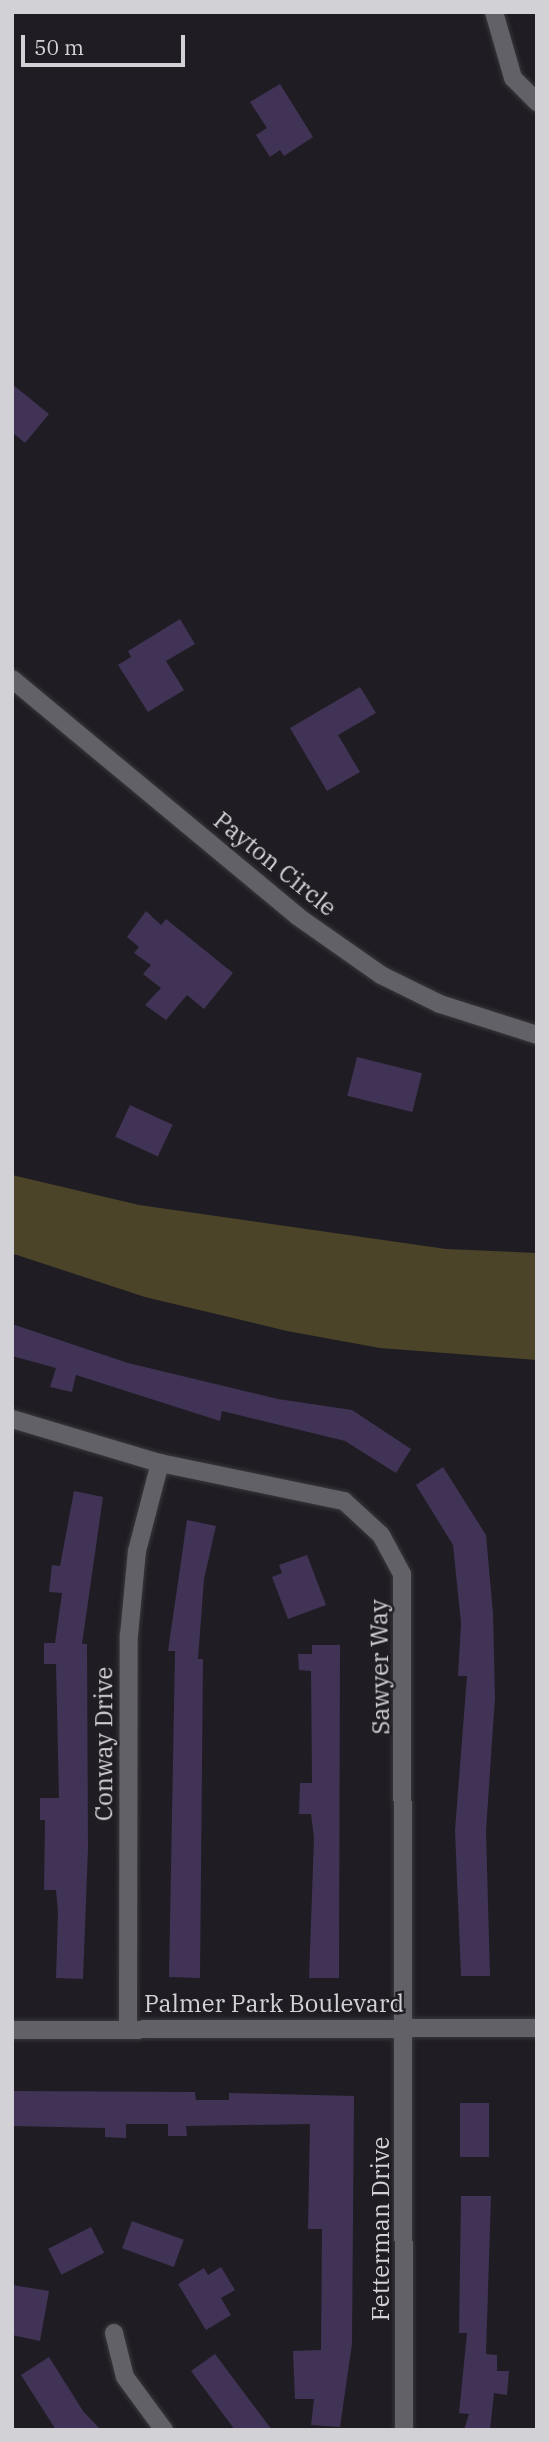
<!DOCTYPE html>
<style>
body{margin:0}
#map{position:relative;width:549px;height:2442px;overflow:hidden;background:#1f1d23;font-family:"IBM Plex Serif",serif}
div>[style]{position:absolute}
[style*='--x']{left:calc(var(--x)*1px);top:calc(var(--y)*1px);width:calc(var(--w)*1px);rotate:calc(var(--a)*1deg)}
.green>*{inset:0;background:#4c4428}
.building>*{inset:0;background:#403355;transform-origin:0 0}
.roads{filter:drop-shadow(0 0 2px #39373c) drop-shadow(0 0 2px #39373c)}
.minor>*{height:18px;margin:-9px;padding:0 9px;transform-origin:9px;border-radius:9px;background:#636168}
.secondary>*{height:18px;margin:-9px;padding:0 9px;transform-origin:9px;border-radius:9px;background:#636168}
span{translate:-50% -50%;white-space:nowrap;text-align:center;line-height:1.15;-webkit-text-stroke:5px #1f1d23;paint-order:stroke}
.street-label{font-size:24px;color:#d2d1d5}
.frame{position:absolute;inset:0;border:14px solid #d2d1d5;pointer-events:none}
.scale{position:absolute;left:21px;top:35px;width:164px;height:32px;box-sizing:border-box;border:4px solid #d2d1d5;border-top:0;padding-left:9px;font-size:21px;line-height:24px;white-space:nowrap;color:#d2d1d5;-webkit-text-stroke:5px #1f1d23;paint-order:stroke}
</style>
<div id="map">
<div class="green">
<div style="clip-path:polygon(12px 1175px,139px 1205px,446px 1249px,537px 1253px,537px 1360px,380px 1348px,287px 1331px,145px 1297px,17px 1255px,12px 1254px)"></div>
</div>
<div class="building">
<div style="clip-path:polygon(280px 84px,313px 137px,284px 156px,280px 150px,270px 157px,256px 135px,267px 128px,250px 102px)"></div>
<div style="clip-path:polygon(12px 384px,49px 414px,25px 443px,12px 432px)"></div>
<div style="clip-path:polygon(180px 619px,195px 644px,166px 661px,184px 690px,148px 712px,118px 665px,131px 657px,128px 651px)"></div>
<div style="clip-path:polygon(360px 687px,376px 713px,338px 735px,360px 772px,327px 791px,290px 728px)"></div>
<div style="clip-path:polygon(146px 911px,161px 925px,166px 919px,233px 973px,204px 1009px,187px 995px,166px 1020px,145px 1005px,161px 988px,143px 974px,151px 965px,134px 953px,139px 947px,127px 937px)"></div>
<div style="left:357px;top:1057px;width:67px;height:40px;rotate:14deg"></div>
<div style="left:130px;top:1105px;width:47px;height:35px;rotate:25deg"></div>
<div style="clip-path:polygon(12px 1324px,128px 1363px,278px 1399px,352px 1410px,411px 1449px,396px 1473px,345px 1441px,222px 1411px,220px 1421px,76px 1375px,72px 1392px,50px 1387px,56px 1368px,12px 1356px)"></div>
<div style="clip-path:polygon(443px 1467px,486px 1535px,493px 1613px,495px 1697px,486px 1831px,490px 1976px,461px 1976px,455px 1830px,467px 1676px,458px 1676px,461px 1623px,453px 1545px,416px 1485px)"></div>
<div style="clip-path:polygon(74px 1491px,103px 1497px,82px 1644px,87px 1644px,88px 1848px,83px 1979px,56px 1978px,58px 1912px,56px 1890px,44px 1890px,45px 1820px,40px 1820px,40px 1798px,59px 1798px,56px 1664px,44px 1664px,44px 1643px,55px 1643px,62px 1593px,49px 1592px,52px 1565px,60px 1566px)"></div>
<div style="clip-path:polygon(187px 1520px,216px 1526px,204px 1579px,198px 1659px,203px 1659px,200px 1978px,169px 1977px,175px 1651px,168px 1651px)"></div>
<div style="clip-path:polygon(307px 1555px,326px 1605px,288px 1619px,272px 1577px,282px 1573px,279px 1565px)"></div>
<div style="clip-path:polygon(312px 1645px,340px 1645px,339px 1978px,309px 1978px,314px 1838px,311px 1814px,299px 1814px,300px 1783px,312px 1783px,311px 1671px,299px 1670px,298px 1654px,312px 1654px)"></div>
<div style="clip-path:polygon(12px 2091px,195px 2092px,196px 2100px,229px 2100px,229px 2093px,354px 2096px,352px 2344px,340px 2427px,311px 2425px,314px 2399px,295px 2399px,293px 2351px,321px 2350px,322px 2229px,308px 2229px,310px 2124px,186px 2126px,187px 2136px,168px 2136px,168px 2124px,126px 2124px,126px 2138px,105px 2137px,105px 2128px,12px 2126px)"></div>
<div style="left:460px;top:2103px;width:29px;height:54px"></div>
<div style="clip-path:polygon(461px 2196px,491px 2196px,486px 2354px,497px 2355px,497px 2371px,509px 2371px,507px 2395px,494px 2393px,490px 2430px,464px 2430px,469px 2414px,459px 2413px,467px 2333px,459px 2333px)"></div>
<div style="left:132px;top:2221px;width:55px;height:29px;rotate:20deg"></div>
<div style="left:91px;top:2227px;width:29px;height:48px;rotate:63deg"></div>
<div style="clip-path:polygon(221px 2267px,235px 2290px,221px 2298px,231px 2315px,206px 2330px,178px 2284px,204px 2268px,208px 2275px)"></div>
<div style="clip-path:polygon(12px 2285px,49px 2291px,40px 2341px,12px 2335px)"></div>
<div style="clip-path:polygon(215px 2354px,272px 2430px,235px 2430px,191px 2371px)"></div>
<div style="clip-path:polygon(49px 2357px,83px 2411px,101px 2430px,56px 2430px,21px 2375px)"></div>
</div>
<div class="roads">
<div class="minor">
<div style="--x:494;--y:12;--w:69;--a:73.9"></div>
<div style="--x:513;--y:78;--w:34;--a:45"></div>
<div style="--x:12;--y:679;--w:371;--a:39.7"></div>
<div style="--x:297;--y:916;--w:103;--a:35.1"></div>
<div style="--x:381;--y:975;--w:66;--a:26.2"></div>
<div style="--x:440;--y:1004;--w:102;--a:17.7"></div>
<div style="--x:12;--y:1419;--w:154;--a:16.6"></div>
<div style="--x:160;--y:1463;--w:188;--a:11.7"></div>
<div style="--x:344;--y:1501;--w:50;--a:42.6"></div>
<div style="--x:381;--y:1535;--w:44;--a:61.7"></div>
<div style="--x:402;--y:1574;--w:856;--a:89.87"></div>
<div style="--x:128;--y:2029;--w:394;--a:-89.9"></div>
<div style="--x:129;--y:1635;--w:84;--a:-84.6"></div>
<div style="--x:137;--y:1551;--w:91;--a:-75.4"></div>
<div style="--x:114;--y:2333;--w:45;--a:76"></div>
<div style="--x:125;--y:2377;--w:66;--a:53.7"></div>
</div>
<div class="secondary">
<div style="--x:12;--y:2030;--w:525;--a:-0.22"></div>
</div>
</div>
<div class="street-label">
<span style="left:275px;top:864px;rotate:39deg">Payton Circle</span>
<span style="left:380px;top:1667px;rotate:-91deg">Sawyer Way</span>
<span style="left:104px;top:1744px;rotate:-90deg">Conway Drive</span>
<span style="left:274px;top:2004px">Palmer Park Boulevard</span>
<span style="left:381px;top:2229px;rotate:-90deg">Fetterman Drive</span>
</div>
<div class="frame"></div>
<div class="scale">50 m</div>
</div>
